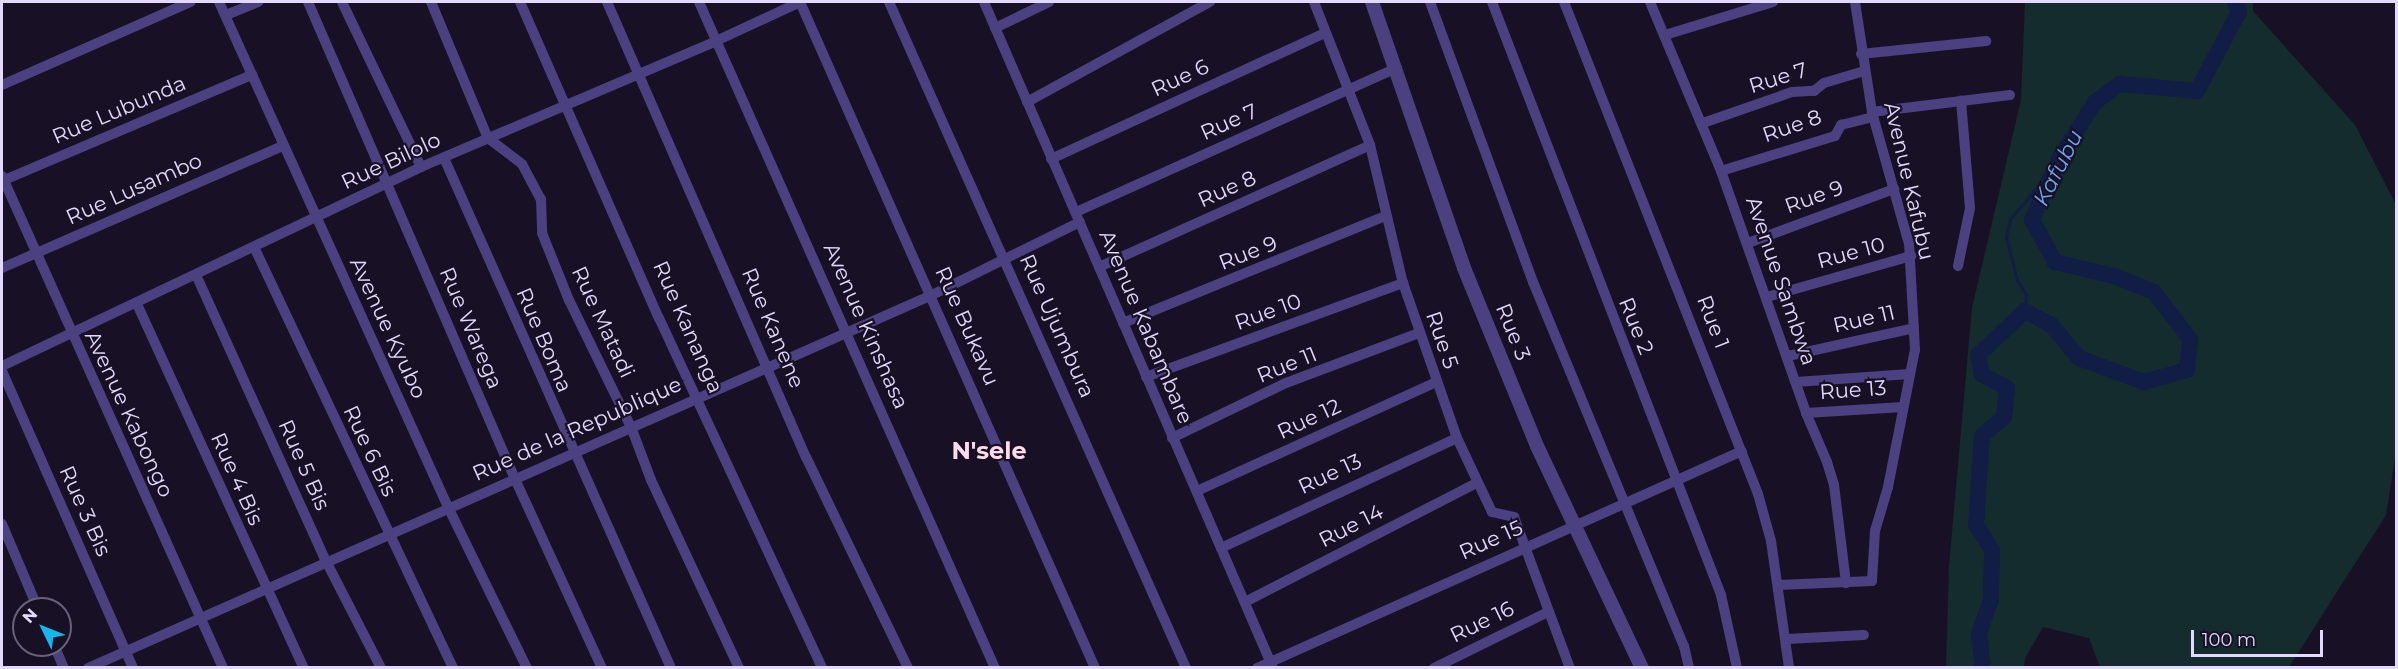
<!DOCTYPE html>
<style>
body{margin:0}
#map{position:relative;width:2398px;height:669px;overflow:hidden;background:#181125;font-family:Montserrat,sans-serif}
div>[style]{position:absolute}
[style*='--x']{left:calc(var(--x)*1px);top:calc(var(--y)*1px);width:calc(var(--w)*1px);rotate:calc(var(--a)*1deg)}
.green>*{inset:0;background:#152c2f}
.stream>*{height:3px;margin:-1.5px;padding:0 1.5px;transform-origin:1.5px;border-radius:1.5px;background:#111d44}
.river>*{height:16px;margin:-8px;padding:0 8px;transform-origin:8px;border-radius:8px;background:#111d44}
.minor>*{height:10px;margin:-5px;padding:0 5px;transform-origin:5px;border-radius:5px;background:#4c4180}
.tertiary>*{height:14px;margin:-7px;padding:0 7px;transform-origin:7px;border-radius:7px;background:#4c4180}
span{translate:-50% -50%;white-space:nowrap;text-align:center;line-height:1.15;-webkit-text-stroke:4.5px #181125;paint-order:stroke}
.street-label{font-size:21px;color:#e2d9fc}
.water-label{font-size:22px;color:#70a4f2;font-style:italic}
.quarter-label{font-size:24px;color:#fcdbeb;font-weight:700}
.frame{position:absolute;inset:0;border:3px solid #e2d9fc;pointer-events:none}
.north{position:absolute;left:12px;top:597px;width:60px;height:60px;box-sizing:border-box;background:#181125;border:2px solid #69617b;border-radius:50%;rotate:313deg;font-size:16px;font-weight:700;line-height:24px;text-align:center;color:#e2d9fc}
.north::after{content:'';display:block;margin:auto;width:21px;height:27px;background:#16b7ea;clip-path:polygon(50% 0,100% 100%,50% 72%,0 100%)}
.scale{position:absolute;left:2191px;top:630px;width:132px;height:27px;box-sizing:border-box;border:3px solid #e2d9fc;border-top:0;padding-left:8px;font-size:18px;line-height:21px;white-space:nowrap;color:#e2d9fc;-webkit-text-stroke:4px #181125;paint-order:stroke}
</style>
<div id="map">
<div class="green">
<div style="clip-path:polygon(2025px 2px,2253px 2px,2253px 11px,2355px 125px,2396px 205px,2396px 452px,2386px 515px,2289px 667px,2100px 667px,2089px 638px,2043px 627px,2025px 658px,2024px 667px,1946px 667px,1949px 566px,1972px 308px,2021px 100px)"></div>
</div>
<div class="stream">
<div style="--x:2025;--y:311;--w:17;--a:-87"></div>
<div style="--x:2026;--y:294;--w:17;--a:-123"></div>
<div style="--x:2017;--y:280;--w:44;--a:-104.3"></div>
<div style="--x:2006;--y:237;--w:18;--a:-77"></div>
<div style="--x:2010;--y:219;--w:71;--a:-49.6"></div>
</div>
<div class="river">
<div style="--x:1983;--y:668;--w:34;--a:-97"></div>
<div style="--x:1979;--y:634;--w:37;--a:-71"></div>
<div style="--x:1991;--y:599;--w:49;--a:-88.8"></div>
<div style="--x:1992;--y:550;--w:31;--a:-122"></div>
<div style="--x:1976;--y:524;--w:88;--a:-86.1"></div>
<div style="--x:1982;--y:436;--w:29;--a:-41"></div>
<div style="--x:2004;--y:417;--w:29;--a:-84"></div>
<div style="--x:2007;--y:388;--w:29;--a:-151"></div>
<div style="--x:1982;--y:374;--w:19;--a:-102"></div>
<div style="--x:1978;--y:355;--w:64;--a:-43.1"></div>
<div style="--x:2025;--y:311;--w:30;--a:28"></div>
<div style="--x:2051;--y:325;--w:43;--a:49.7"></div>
<div style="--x:2079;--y:358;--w:69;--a:20.3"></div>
<div style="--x:2144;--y:382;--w:45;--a:-15.6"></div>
<div style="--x:2187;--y:370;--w:31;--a:-84"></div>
<div style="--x:2190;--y:339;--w:59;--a:-127.5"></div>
<div style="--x:2154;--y:292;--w:43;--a:-158.2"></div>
<div style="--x:2114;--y:276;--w:61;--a:-166.7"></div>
<div style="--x:2055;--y:262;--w:48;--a:-118.7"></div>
<div style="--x:2032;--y:220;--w:69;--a:-66"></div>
<div style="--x:2060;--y:157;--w:65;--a:-57.5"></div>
<div style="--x:2095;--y:102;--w:31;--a:-36"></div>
<div style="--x:2120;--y:84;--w:77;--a:5.2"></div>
<div style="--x:2197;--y:91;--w:89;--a:-62"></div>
<div style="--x:2239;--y:12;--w:11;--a:-112"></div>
</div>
<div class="minor">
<div style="--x:219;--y:2;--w:554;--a:65.61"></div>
<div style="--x:448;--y:507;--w:179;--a:63.9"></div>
<div style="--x:308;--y:2;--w:520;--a:66.54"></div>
<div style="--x:515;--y:479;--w:208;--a:65.3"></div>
<div style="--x:342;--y:2;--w:183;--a:64.4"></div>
<div style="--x:431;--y:2;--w:147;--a:67.3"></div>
<div style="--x:488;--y:138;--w:43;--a:37.4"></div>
<div style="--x:522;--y:164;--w:40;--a:62"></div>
<div style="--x:541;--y:199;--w:34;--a:88"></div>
<div style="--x:542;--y:233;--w:72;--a:68.1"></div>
<div style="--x:569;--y:300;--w:141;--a:64"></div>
<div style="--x:631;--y:427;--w:57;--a:69.3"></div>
<div style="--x:651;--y:480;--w:208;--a:64.9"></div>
<div style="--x:520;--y:2;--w:345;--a:66.3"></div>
<div style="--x:659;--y:318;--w:386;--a:65"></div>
<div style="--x:607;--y:2;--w:497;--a:66.4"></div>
<div style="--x:806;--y:457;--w:234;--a:64.2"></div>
<div style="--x:699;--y:2;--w:729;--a:66.04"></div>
<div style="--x:889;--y:2;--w:729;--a:65.97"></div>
<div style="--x:984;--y:2;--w:726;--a:66.54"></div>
<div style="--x:1314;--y:2;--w:154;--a:68.6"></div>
<div style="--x:1370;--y:145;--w:142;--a:76.6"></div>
<div style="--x:1403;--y:283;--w:164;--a:70.8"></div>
<div style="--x:1457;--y:438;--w:82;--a:64.7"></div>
<div style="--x:1492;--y:512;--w:23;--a:13"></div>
<div style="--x:1514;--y:517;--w:161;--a:69.7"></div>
<div style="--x:1430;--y:2;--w:298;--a:69.8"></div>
<div style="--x:1533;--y:282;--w:394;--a:67.5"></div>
<div style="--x:1684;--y:646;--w:23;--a:77"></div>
<div style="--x:1492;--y:2;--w:636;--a:68.88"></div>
<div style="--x:1721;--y:595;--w:75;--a:77.6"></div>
<div style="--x:1564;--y:2;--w:529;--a:68.48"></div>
<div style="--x:1758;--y:494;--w:49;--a:74.5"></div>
<div style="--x:1771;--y:541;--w:128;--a:81.9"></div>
<div style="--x:1650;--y:2;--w:183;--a:67.2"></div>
<div style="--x:1721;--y:171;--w:256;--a:70.6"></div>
<div style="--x:1806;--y:413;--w:53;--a:66.8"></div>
<div style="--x:1827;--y:462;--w:24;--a:73"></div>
<div style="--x:1834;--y:485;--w:99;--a:83"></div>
<div style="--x:226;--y:15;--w:35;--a:-22"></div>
<div style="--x:995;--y:28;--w:60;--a:-25.7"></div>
<div style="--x:1665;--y:35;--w:113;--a:-17"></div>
<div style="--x:1861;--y:54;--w:126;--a:-5.9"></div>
<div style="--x:2;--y:85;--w:206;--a:-23.8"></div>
<div style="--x:1027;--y:102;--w:209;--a:-28.7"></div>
<div style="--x:1872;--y:112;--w:139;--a:-7"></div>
<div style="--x:1703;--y:123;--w:94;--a:-19.2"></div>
<div style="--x:1792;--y:92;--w:22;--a:-3"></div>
<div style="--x:1814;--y:91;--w:13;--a:-39"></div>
<div style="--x:1824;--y:83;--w:42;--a:-16.7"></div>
<div style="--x:444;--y:158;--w:558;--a:66.01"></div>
<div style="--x:1051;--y:159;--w:302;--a:-24.7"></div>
<div style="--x:1721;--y:171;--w:119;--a:-17.1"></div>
<div style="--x:1835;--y:136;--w:13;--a:-61"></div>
<div style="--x:1841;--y:125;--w:33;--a:-14"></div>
<div style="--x:2;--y:176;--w:539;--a:65.81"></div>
<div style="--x:2;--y:181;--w:272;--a:-23"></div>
<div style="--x:1076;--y:212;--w:352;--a:-24.2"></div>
<div style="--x:1748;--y:243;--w:156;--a:-20.3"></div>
<div style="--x:255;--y:249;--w:463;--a:64.7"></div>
<div style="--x:1958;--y:266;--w:59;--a:-78.3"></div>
<div style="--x:1970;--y:208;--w:108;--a:-94.8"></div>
<div style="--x:1099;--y:267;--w:297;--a:-24.2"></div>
<div style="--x:2;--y:268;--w:305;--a:-23.5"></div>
<div style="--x:197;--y:277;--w:312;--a:65.6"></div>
<div style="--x:326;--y:561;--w:120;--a:62.8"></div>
<div style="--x:1767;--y:297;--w:150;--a:-15.9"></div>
<div style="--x:137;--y:304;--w:400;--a:65.4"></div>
<div style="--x:1123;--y:323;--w:283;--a:-22.2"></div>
<div style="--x:1788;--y:356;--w:129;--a:-12.5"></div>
<div style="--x:2;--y:366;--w:464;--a:-25.4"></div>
<div style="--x:421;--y:167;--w:321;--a:-23.1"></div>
<div style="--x:716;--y:41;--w:93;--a:-24.9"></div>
<div style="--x:800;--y:2;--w:728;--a:66.11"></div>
<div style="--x:2;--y:371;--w:325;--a:66.2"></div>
<div style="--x:1146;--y:377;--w:274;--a:-20.1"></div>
<div style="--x:1796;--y:382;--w:114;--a:-4"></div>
<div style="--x:1806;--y:413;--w:97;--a:-3.5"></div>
<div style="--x:1172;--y:438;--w:127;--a:-25.8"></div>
<div style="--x:1286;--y:383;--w:142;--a:-20.6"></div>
<div style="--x:1197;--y:491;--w:263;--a:-24.5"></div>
<div style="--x:2;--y:524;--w:92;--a:67"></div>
<div style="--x:1221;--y:548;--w:260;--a:-25"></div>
<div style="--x:1778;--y:585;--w:94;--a:-2.4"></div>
<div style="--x:1872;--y:581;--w:50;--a:-86.6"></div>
<div style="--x:1875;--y:531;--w:46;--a:-73.5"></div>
<div style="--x:1888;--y:487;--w:140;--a:-78.9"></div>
<div style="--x:1915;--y:350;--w:106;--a:-93.2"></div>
<div style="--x:1909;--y:244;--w:137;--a:-105.7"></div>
<div style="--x:1872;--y:112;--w:111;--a:-98.8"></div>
<div style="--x:1245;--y:602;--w:259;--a:-27.2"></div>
<div style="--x:1787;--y:639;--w:77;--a:-3"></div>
<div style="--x:54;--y:645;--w:25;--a:67"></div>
<div style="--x:88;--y:668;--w:923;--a:-23.84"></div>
<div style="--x:932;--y:295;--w:165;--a:-26.3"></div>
<div style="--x:1257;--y:668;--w:531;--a:-24.1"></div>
<div style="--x:1434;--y:668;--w:127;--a:-26.2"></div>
</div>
<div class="tertiary">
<div style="--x:1372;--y:2;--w:281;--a:70.9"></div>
<div style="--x:1464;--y:268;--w:192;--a:67.7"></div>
<div style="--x:1537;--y:446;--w:246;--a:64.7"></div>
</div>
<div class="street-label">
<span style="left:1180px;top:78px;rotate:-25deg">Rue 6</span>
<span style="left:1778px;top:78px;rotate:-17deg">Rue 7</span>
<span style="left:119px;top:110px;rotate:-23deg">Rue Lubunda</span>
<span style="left:1229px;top:122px;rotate:-24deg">Rue 7</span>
<span style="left:1792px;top:126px;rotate:-19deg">Rue 8</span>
<span style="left:391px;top:161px;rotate:-25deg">Rue Bilolo</span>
<span style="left:1909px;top:181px;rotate:77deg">Avenue Kafubu</span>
<span style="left:134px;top:189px;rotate:-24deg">Rue Lusambo</span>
<span style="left:1227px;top:189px;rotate:-24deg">Rue 8</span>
<span style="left:1814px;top:197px;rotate:-20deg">Rue 9</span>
<span style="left:1248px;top:253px;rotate:-21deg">Rue 9</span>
<span style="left:1851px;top:253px;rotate:-15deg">Rue 10</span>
<span style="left:1781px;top:281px;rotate:71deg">Avenue Sambwa</span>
<span style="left:1268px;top:312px;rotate:-20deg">Rue 10</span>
<span style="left:1864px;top:319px;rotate:-13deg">Rue 11</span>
<span style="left:603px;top:322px;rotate:65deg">Rue Matadi</span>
<span style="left:1713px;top:322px;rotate:69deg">Rue 1</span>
<span style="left:866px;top:326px;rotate:66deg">Avenue Kinshasa</span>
<span style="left:967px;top:326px;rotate:66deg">Rue Bukavu</span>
<span style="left:1057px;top:326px;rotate:66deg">Rue Ujumbura</span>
<span style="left:1636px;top:326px;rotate:68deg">Rue 2</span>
<span style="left:688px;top:327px;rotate:66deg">Rue Kananga</span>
<span style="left:1146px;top:327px;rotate:67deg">Avenue Kabambare</span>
<span style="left:388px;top:328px;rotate:65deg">Avenue Kyubo</span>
<span style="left:471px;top:328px;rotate:67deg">Rue Warega</span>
<span style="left:773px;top:328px;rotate:67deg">Rue Kanene</span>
<span style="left:1513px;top:332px;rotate:68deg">Rue 3</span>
<span style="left:544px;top:340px;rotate:67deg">Rue Boma</span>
<span style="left:1442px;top:340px;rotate:71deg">Rue 5</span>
<span style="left:1287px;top:365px;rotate:-22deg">Rue 11</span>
<span style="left:1853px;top:390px;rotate:-4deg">Rue 13</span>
<span style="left:129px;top:414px;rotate:65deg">Avenue Kabongo</span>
<span style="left:1309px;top:419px;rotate:-25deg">Rue 12</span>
<span style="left:577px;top:429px;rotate:-24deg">Rue de la Republique</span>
<span style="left:370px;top:451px;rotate:65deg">Rue 6 Bis</span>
<span style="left:304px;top:465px;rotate:66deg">Rue 5 Bis</span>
<span style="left:1330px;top:474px;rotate:-25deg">Rue 13</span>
<span style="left:237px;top:479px;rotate:66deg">Rue 4 Bis</span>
<span style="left:85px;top:511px;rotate:66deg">Rue 3 Bis</span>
<span style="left:1351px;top:526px;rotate:-27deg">Rue 14</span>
<span style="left:1491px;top:540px;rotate:-24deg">Rue 15</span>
<span style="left:1482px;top:622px;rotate:-26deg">Rue 16</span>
</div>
<div class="water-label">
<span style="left:2058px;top:168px;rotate:-63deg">Kafubu</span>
</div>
<div class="quarter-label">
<span style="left:989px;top:451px">N'sele</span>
</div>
<div class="frame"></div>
<div class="north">N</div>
<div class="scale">100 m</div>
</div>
